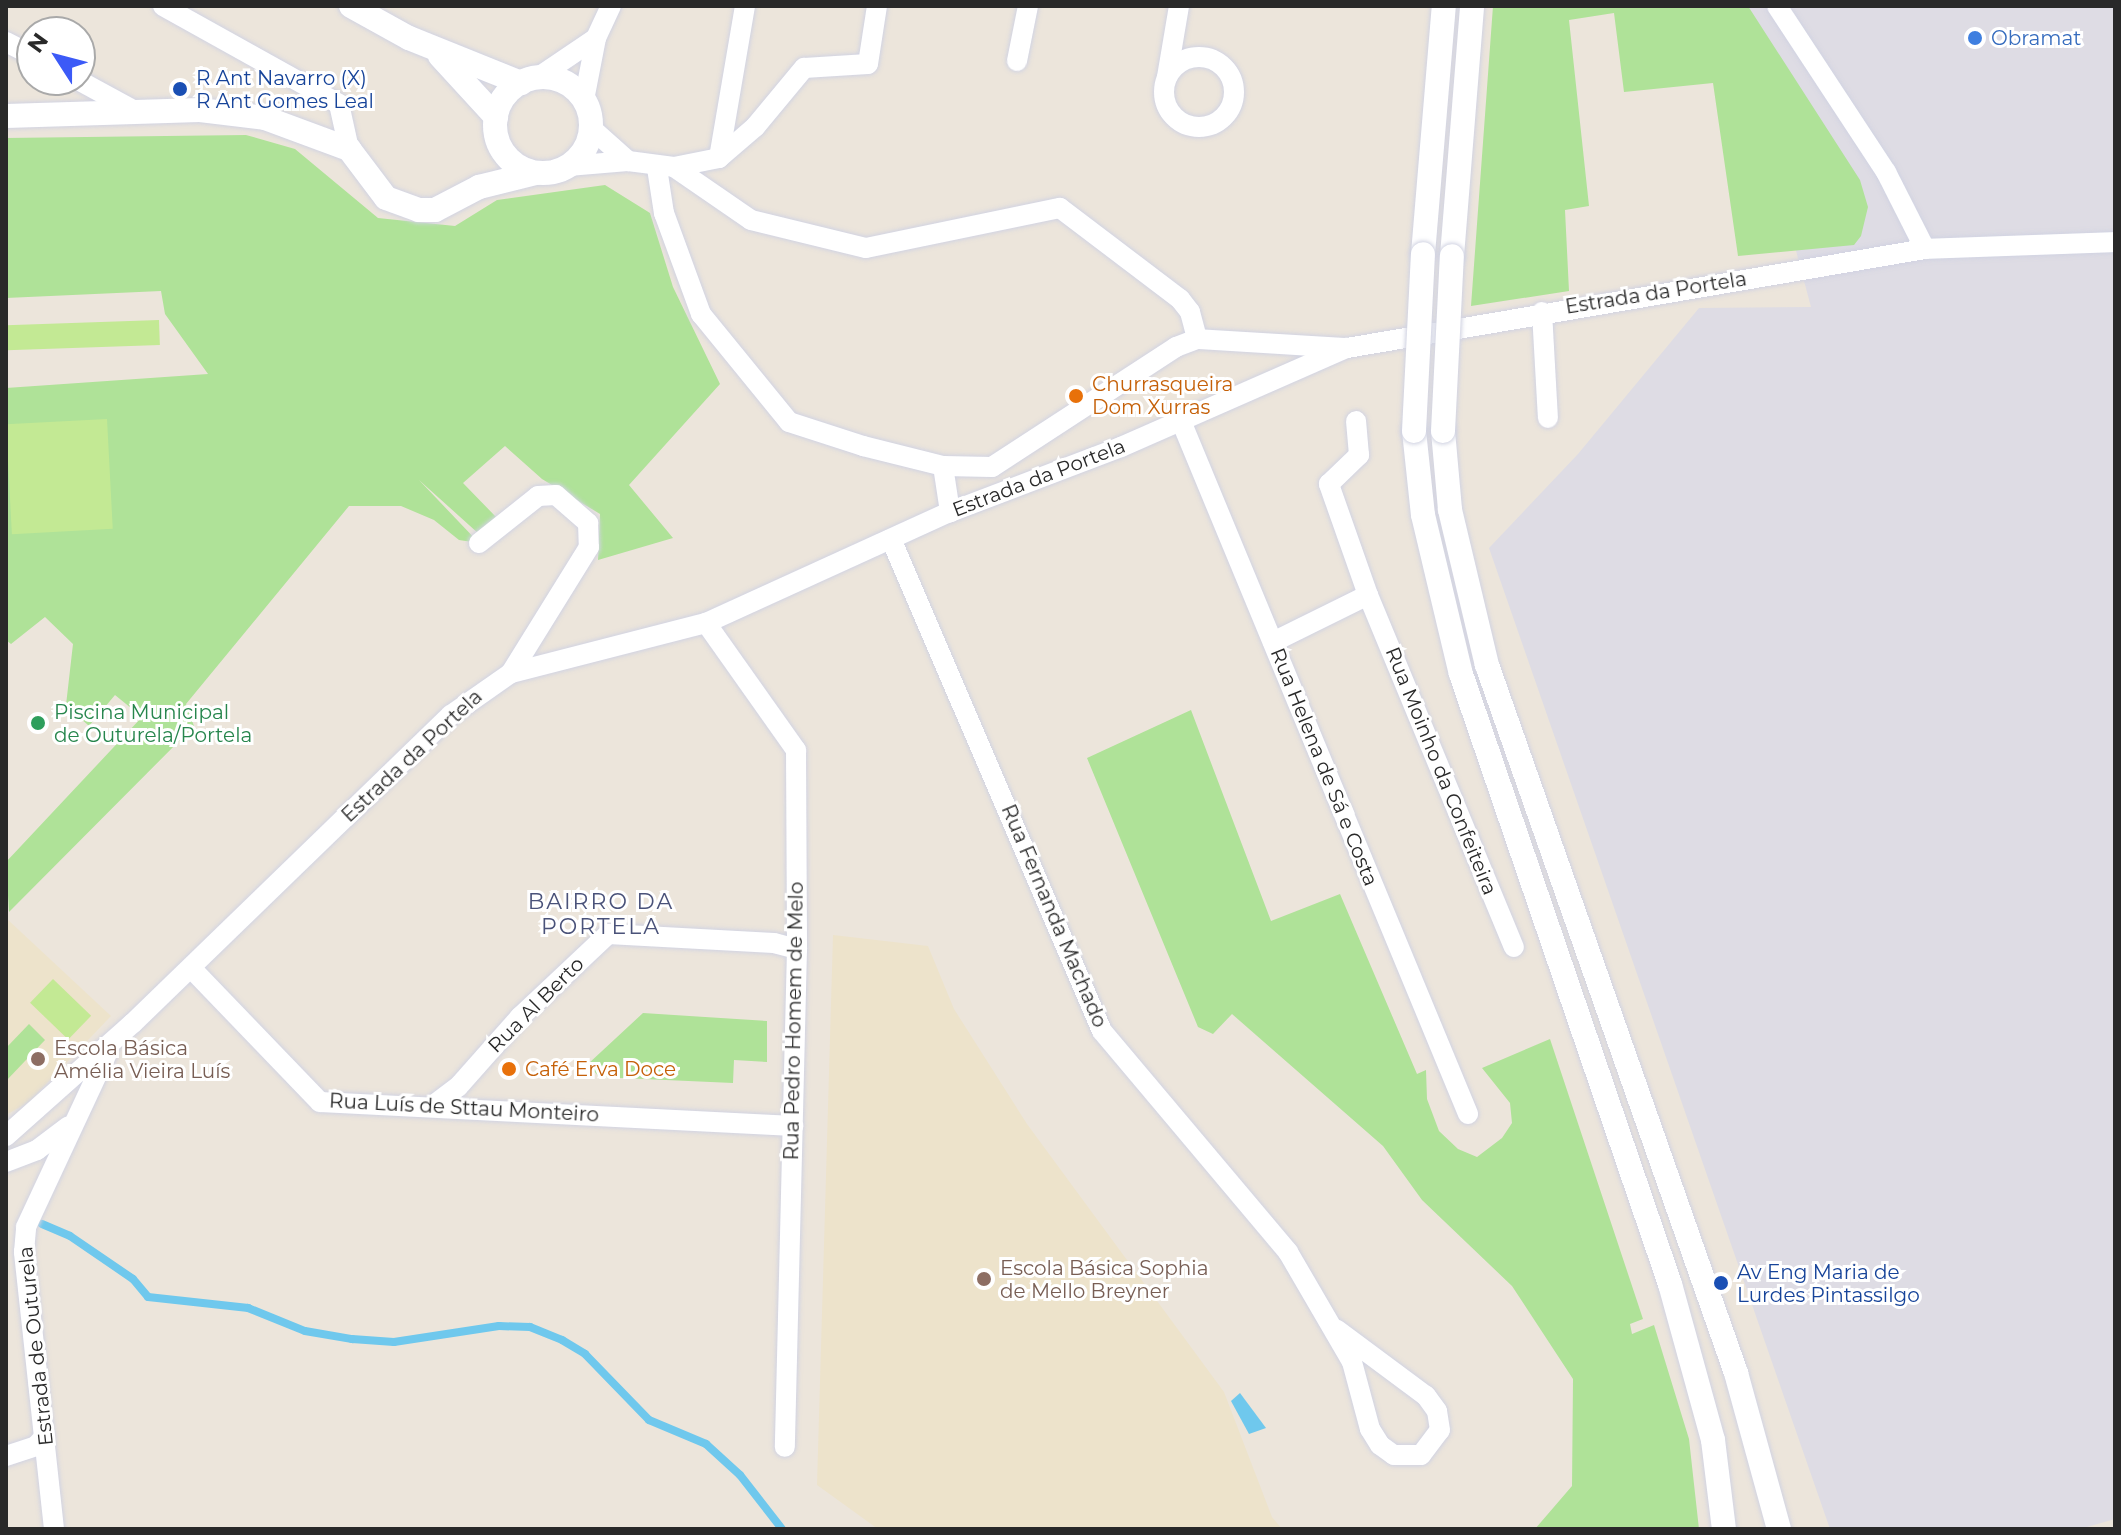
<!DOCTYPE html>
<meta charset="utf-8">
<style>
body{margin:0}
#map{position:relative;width:2121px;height:1535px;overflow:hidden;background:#ece5db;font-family:Montserrat,sans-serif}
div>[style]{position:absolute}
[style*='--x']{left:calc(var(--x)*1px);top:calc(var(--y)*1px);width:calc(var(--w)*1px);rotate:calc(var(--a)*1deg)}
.industrial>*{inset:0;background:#dedce4}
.education>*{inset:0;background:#ede3cb}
.green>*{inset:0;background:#afe298}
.pitch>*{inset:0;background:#c3e994;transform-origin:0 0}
.water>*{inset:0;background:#6fc8ed}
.stream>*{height:8px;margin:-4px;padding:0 4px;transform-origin:4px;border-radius:4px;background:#6fc8ed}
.roads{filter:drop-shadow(0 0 2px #d1d3e2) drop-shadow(0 0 2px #d1d3e2)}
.minor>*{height:20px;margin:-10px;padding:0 10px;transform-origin:10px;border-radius:10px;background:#fff}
.minor>.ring{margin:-10px;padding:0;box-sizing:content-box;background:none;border:20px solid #fff;border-radius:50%}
.tertiary>*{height:24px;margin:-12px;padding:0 12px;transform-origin:12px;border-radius:12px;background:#fff}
.tertiary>.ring{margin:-12px;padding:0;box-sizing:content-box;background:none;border:24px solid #fff;border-radius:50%}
.bridges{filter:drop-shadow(0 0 2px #d1d3e2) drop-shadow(0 0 2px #d1d3e2)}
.tertiary-bridge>*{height:24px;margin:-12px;padding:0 12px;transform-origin:12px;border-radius:12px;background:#fff}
.dots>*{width:22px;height:22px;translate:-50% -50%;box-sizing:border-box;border:4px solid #fff;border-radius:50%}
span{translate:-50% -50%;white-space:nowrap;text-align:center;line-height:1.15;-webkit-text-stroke:6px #fff;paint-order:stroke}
.shop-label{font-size:20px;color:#366cbe}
.left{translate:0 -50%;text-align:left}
.transit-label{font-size:20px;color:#164399}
.street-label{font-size:20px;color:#292929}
.food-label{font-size:20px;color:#c56008}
.leisure-label{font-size:20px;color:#27864d}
.education-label{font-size:20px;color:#785e54}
.neighbourhood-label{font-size:22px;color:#4a5279;letter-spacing:2px}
.frame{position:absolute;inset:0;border:8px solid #292929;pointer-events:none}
.north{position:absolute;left:16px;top:16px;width:80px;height:80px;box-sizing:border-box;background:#fff;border:2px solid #a9a9a9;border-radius:50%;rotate:306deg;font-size:22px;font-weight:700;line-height:32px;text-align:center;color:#292929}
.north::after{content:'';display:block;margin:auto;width:28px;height:36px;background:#3c5af7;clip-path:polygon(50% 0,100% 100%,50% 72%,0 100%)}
</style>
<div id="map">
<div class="industrial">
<div style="clip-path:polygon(1710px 6px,2115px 6px,2115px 1519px,2080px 1529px,1830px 1529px,1489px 548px,1578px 454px,1699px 308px,1811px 307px,1746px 63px)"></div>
</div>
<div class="education">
<div style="clip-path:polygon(6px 918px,111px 1016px,29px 1102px,6px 1115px)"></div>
<div style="clip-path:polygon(833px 935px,928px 946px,954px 1009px,1027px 1124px,1224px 1392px,1272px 1517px,1282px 1529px,878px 1529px,817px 1485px)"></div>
</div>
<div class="green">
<div style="clip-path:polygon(1493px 6px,1748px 6px,1860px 180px,1868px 207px,1861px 236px,1854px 245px,1738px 256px,1713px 83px,1624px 92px,1614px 13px,1569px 20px,1589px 206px,1565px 210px,1569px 291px,1471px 306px)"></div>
<div style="clip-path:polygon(246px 135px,295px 149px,378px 218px,455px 226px,497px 200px,605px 185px,650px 213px,673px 287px,720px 384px,629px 485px,673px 538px,598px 560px,600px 514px,542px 479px,505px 446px,463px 483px,496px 517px,479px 534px,419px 480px,479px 543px,459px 540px,434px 520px,401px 506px,349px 506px,186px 704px,194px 726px,9px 912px,6px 862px,142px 717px,115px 695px,89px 726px,66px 705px,73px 644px,45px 617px,11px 644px,6px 640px,6px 388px,208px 374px,165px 314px,161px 291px,6px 298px,6px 138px)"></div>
<div style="clip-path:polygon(1191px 710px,1271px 921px,1340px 894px,1417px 1074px,1426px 1070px,1427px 1099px,1439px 1131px,1458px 1149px,1477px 1157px,1502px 1138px,1512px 1123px,1510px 1103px,1482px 1068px,1550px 1039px,1643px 1319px,1630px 1324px,1632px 1334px,1654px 1325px,1689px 1439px,1699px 1529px,1535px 1529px,1572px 1486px,1573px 1379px,1512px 1286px,1422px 1200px,1383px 1146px,1232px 1014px,1213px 1034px,1198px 1027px,1087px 758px)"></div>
<div style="clip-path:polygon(643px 1013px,767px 1021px,767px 1062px,734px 1060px,733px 1083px,599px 1077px,588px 1064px)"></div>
<div style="clip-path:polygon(29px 1024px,45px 1040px,6px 1081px,6px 1048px)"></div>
</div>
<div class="pitch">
<div style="left:159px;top:320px;width:25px;height:153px;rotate:88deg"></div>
<div style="left:107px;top:419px;width:110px;height:101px;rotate:87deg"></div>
<div style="left:53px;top:979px;width:53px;height:33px;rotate:44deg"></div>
</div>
<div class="water">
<div style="clip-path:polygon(1240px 1393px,1266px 1428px,1249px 1434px,1231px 1401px)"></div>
</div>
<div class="stream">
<div style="--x:42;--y:1224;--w:30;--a:23"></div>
<div style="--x:70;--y:1236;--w:76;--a:34.3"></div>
<div style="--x:133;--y:1279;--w:23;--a:50"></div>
<div style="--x:148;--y:1297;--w:101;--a:6.3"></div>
<div style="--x:248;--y:1308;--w:61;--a:22"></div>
<div style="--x:305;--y:1331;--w:48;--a:9.7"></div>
<div style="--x:352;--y:1339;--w:42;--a:4.1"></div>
<div style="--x:394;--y:1342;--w:106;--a:-8.7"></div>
<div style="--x:499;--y:1326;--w:31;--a:2"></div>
<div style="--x:530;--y:1327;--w:35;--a:22"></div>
<div style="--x:562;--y:1340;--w:27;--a:31"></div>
<div style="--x:585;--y:1354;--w:92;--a:45.9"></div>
<div style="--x:649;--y:1420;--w:62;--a:22.8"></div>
<div style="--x:706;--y:1444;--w:46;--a:42.4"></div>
<div style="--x:740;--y:1475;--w:68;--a:52.1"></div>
</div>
<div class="roads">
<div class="minor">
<div style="--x:163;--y:6;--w:201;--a:29.1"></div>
<div style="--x:339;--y:104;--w:46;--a:77.5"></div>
<div style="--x:1777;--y:6;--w:199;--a:56.7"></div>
<div style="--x:1886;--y:172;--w:86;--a:63.1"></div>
<div style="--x:6;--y:42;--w:29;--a:27"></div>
<div class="ring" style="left:1164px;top:57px;width:50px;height:50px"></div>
<div style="--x:1017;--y:61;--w:56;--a:-78.7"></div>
<div style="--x:1167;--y:77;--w:72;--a:-80.4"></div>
<div style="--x:537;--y:78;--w:71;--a:-34.1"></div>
<div style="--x:78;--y:80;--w:67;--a:28.5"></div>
<div style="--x:584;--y:100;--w:63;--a:-79"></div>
<div style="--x:596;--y:38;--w:35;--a:-65"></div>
<div style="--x:591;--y:128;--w:50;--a:41.7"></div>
<div style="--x:719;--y:158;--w:154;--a:-80.3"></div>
<div style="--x:568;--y:166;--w:60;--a:-4.8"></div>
<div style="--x:628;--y:161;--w:46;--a:7.4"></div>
<div style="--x:674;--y:167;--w:46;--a:-11.3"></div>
<div style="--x:719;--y:158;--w:48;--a:-40.7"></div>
<div style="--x:755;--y:127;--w:77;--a:-50.3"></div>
<div style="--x:804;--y:68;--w:64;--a:-3.6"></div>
<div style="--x:868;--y:64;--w:59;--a:-81.2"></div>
<div style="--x:674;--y:167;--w:93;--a:34.5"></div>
<div style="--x:751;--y:220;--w:118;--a:13.7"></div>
<div style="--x:866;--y:248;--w:198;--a:-11.7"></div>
<div style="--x:1060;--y:208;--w:151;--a:37.2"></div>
<div style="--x:1180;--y:299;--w:16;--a:52"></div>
<div style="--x:1190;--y:312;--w:28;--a:75"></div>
<div style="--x:657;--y:168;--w:46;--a:81.2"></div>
<div style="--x:664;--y:213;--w:108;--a:69.9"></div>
<div style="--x:701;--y:314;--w:139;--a:50.8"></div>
<div style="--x:789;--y:422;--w:78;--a:18"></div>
<div style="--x:863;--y:446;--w:82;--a:14"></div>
<div style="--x:943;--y:466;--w:49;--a:1.2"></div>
<div style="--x:992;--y:467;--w:220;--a:-33.1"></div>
<div style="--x:1176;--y:347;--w:22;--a:-21"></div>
<div style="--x:1197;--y:339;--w:146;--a:3.5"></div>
<div style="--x:1542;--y:312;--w:106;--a:86.8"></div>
<div style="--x:1181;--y:421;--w:750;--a:67.5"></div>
<div style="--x:943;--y:466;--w:47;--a:81.3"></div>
<div style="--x:891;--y:539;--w:535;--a:66.79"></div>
<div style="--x:1102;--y:1031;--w:289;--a:49.9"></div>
<div style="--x:1288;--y:1252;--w:127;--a:59.8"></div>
<div style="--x:1352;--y:1362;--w:69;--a:75"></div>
<div style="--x:1370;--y:1429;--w:19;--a:58"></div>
<div style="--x:1380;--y:1445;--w:17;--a:36"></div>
<div style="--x:1394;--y:1455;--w:27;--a:0"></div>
<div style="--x:1421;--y:1455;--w:31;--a:-53"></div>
<div style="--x:1440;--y:1430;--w:19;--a:-99"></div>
<div style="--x:1437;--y:1411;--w:19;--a:-126"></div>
<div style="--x:1426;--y:1396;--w:111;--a:-143.4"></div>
<div style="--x:479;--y:543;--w:75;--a:-38.5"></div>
<div style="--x:538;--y:496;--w:18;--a:-3"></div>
<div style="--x:556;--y:495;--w:43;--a:41.2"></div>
<div style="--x:588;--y:523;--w:24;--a:88"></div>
<div style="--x:589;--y:547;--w:148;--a:121.8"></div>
<div style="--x:1368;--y:595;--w:381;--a:67.5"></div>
<div style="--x:706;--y:623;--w:156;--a:54.7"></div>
<div style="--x:796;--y:750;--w:199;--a:89.7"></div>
<div style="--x:797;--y:949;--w:498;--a:91.4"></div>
<div style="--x:1273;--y:642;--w:106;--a:-26.3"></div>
<div style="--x:1368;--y:595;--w:118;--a:-109.4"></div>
<div style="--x:1329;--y:484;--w:42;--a:-44"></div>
<div style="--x:1359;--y:455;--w:34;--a:-95"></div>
<div style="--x:191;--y:968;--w:186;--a:46.1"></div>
<div style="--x:320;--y:1102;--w:474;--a:2.9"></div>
<div style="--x:431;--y:1107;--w:34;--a:-37"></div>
<div style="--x:458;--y:1087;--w:94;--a:-48.5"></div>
<div style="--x:520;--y:1017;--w:121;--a:-43.3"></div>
<div style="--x:608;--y:934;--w:166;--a:3.1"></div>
<div style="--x:774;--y:943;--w:24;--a:15"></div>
<div style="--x:6;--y:1136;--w:170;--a:-41.7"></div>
<div style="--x:133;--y:1023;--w:443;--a:-44.1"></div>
<div style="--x:451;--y:715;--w:73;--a:-35"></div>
<div style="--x:511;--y:673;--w:201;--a:-14.4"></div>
<div style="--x:706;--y:623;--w:268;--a:-24.5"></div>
<div style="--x:950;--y:512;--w:183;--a:-20.8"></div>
<div style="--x:1121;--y:447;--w:247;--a:-23.7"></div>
<div style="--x:1347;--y:348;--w:586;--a:-9.72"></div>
<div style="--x:1925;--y:249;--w:190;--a:-2.1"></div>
<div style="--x:6;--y:1162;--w:33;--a:-21"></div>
<div style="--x:37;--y:1150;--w:39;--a:-37"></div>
<div style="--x:6;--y:1456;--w:32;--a:-18"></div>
<div style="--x:36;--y:1446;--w:13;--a:-48"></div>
<div style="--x:54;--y:1529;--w:279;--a:-96.2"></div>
<div style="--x:24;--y:1252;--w:25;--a:-85"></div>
<div style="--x:26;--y:1227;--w:192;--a:-65"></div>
</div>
<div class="tertiary">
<div style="--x:351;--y:6;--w:66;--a:28.9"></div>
<div style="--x:409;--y:38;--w:121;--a:21.9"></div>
<div style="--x:440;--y:56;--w:83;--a:47.4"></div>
<div class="ring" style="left:495px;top:77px;width:72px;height:72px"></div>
<div style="--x:6;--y:116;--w:194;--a:-1.8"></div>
<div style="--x:200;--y:110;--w:65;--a:7"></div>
<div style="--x:265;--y:118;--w:90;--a:20.3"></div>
<div style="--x:349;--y:149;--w:61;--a:52.9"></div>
<div style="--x:386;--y:198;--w:35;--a:20"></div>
<div style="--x:419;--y:210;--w:16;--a:0"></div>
<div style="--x:435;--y:210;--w:50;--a:-27.6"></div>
<div style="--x:479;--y:187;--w:59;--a:-13.8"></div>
<div style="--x:1423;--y:254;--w:249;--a:-85.2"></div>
<div style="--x:1452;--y:256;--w:251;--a:-85.4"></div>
<div style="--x:1414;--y:431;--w:84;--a:83.9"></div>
<div style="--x:1423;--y:515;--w:163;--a:76.6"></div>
<div style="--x:1461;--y:674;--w:645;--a:71.09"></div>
<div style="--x:1670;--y:1284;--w:162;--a:74.6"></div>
<div style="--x:1713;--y:1440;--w:90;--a:83"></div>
<div style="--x:1443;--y:431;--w:79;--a:84.9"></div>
<div style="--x:1450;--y:510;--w:159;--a:76.6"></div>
<div style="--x:1487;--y:665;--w:751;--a:70.62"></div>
<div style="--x:1736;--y:1373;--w:162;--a:74.6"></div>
</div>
</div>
<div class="bridges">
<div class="tertiary-bridge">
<div style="--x:1414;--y:431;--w:177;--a:-87.1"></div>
<div style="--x:1443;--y:431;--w:175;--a:-87.1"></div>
</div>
</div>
<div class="dots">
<div style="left:1975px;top:38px;background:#3f7fe0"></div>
<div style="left:180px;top:89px;background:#1a4fb4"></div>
<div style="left:1076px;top:396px;background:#e8710a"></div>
<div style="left:38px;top:723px;background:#2e9e5b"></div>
<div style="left:38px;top:1059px;background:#8d6e63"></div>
<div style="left:509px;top:1069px;background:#e8710a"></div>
<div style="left:984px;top:1279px;background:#8d6e63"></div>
<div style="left:1721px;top:1283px;background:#1a4fb4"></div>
</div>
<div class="shop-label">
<span class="left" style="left:1991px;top:38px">Obramat</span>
</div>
<div class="transit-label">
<span class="left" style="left:196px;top:90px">R Ant Navarro (X)<br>R Ant Gomes Leal</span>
<span class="left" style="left:1737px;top:1284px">Av Eng Maria de<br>Lurdes Pintassilgo</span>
</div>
<div class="street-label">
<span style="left:1656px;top:293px;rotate:-9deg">Estrada da Portela</span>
<span style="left:1039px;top:478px;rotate:-21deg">Estrada da Portela</span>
<span style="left:412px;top:756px;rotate:-43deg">Estrada da Portela</span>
<span style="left:1324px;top:767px;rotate:68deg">Rua Helena de Sá e Costa</span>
<span style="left:1441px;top:771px;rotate:68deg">Rua Moinho da Confeiteira</span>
<span style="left:1054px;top:916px;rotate:67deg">Rua Fernanda Machado</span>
<span style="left:536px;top:1005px;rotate:-45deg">Rua Al Berto</span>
<span style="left:794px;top:1021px;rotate:-89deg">Rua Pedro Homem de Melo</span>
<span style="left:464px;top:1108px;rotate:3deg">Rua Luís de Sttau Monteiro</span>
<span style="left:36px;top:1346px;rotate:-96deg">Estrada de Outurela</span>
</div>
<div class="food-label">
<span class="left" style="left:1092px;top:396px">Churrasqueira<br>Dom Xurras</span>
<span class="left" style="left:525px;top:1069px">Café Erva Doce</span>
</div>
<div class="leisure-label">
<span class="left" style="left:54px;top:724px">Piscina Municipal<br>de Outurela/Portela</span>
</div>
<div class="education-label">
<span class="left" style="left:54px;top:1060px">Escola Básica<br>Amélia Vieira Luís</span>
<span class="left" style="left:1000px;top:1280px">Escola Básica Sophia<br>de Mello Breyner</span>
</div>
<div class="neighbourhood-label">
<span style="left:601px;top:914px">BAIRRO DA<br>PORTELA</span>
</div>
<div class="frame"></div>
<div class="north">N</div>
</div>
